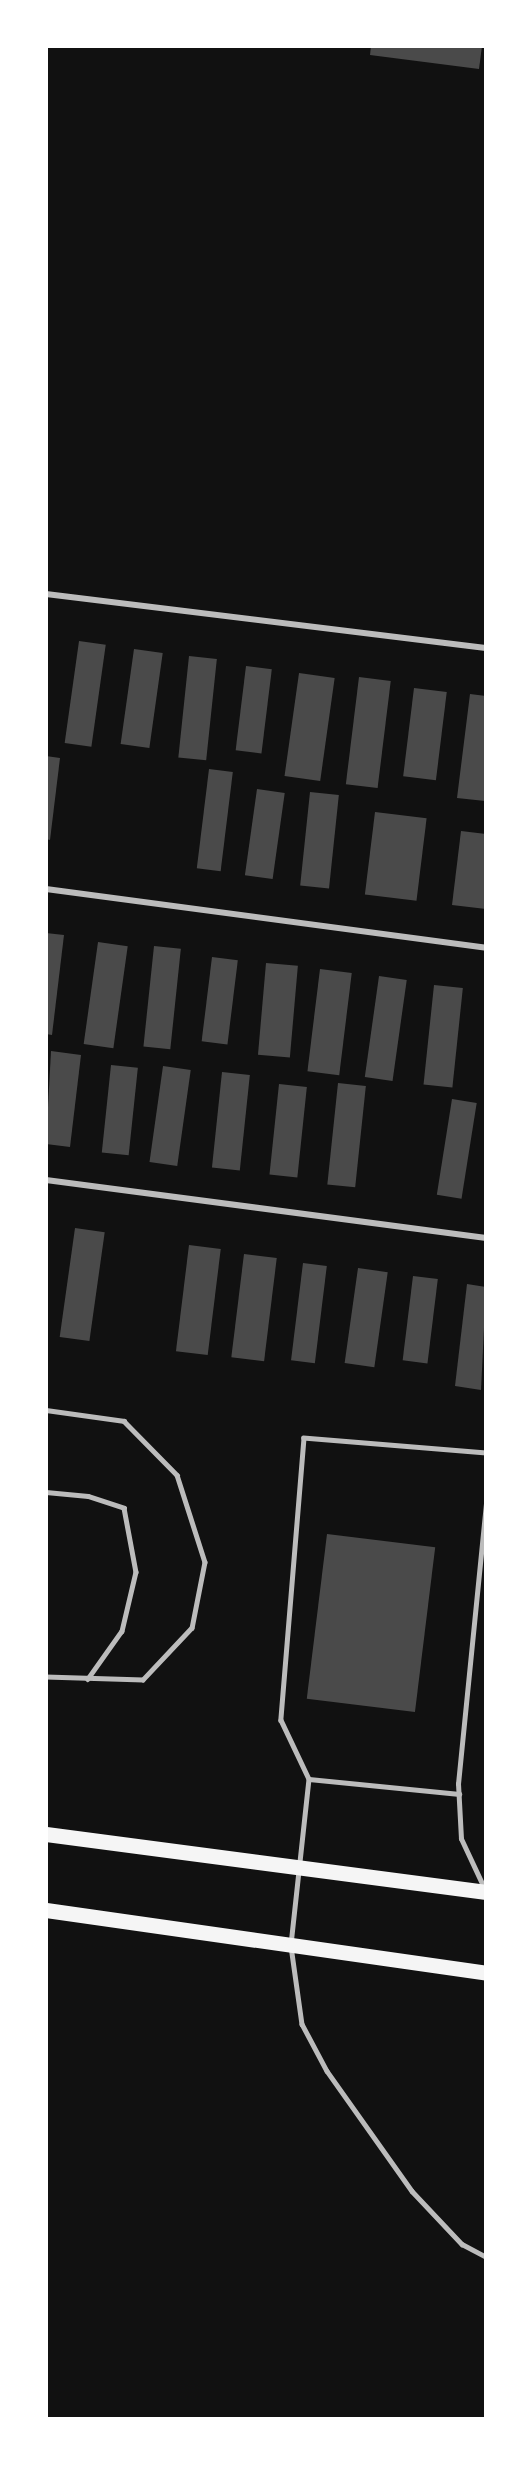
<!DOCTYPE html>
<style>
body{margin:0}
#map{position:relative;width:532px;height:2465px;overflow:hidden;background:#111;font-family:"Golos Text",sans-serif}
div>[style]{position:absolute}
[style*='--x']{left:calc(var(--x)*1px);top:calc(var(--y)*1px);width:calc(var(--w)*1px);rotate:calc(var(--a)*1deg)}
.building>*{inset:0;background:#4a4a4a;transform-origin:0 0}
.service>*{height:4.5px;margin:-2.25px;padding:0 2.25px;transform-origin:2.25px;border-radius:2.25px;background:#bcbcbc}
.minor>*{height:6px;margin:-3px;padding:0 3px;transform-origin:3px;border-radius:3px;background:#bcbcbc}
.primary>*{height:15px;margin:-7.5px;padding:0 7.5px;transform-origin:7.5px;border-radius:7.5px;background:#f5f5f5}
span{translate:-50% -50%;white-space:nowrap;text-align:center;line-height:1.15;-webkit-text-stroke:5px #fff;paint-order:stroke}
.frame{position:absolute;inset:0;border:48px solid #fff;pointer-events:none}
</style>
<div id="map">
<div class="building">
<div style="clip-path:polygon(371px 46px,482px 46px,479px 69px,370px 55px)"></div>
<div style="left:79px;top:641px;width:27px;height:103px;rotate:8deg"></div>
<div style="left:134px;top:649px;width:29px;height:96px;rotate:8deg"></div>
<div style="left:189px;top:656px;width:28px;height:102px;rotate:6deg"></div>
<div style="left:246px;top:666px;width:26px;height:85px;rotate:7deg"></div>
<div style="left:299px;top:673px;width:36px;height:104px;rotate:8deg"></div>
<div style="left:359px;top:677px;width:32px;height:108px;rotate:7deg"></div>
<div style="left:414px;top:688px;width:33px;height:89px;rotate:7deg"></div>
<div style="clip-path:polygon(470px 694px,486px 696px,485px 801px,457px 798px)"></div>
<div style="clip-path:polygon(46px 756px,60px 758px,50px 840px,46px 839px)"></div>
<div style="left:209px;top:769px;width:24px;height:100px;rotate:7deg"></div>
<div style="left:257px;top:789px;width:28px;height:87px;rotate:8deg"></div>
<div style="left:310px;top:792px;width:29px;height:94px;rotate:6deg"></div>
<div style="left:375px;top:812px;width:52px;height:83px;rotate:7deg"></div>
<div style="clip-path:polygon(461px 831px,486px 834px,486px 909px,452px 905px)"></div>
<div style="clip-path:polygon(46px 933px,64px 935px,52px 1035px,46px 1034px)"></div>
<div style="left:98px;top:942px;width:30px;height:103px;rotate:8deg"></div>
<div style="left:154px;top:946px;width:27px;height:101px;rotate:6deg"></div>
<div style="left:212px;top:957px;width:26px;height:85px;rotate:7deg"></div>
<div style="left:266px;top:963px;width:32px;height:92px;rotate:5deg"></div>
<div style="left:320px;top:969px;width:32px;height:103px;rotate:7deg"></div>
<div style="left:379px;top:976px;width:28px;height:102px;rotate:8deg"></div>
<div style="left:434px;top:985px;width:29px;height:100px;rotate:6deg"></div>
<div style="clip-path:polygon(51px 1051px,81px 1055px,70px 1147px,46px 1144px)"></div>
<div style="left:111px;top:1065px;width:27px;height:88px;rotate:6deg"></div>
<div style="left:163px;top:1066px;width:28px;height:97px;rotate:8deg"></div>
<div style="left:222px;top:1072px;width:28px;height:96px;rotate:6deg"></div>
<div style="left:338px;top:1083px;width:28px;height:102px;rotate:6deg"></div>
<div style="left:279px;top:1084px;width:28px;height:91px;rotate:6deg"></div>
<div style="left:452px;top:1099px;width:25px;height:97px;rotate:9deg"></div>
<div style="left:75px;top:1228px;width:30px;height:110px;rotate:8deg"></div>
<div style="left:189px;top:1245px;width:32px;height:107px;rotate:7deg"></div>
<div style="left:244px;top:1254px;width:33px;height:104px;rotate:7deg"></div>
<div style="left:303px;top:1263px;width:24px;height:98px;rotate:7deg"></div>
<div style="left:358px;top:1268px;width:30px;height:96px;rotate:8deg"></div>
<div style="left:413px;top:1276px;width:25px;height:85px;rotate:7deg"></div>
<div style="clip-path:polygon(467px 1284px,486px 1287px,481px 1390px,455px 1386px)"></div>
<div style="left:327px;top:1534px;width:109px;height:166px;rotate:7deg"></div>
</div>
<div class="service">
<div style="--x:46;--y:1410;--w:79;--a:8"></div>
<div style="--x:124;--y:1421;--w:76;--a:45.5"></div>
<div style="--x:177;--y:1475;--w:91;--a:72.2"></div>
<div style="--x:205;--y:1562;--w:67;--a:101.1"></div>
<div style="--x:192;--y:1628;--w:71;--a:133.3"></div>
<div style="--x:143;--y:1680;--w:97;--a:-178.2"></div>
<div style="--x:486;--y:1453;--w:183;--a:-175.3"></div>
<div style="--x:304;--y:1438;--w:283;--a:94.7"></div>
<div style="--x:281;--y:1720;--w:65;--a:64.6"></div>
<div style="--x:309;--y:1779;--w:168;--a:96.2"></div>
<div style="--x:291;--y:1946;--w:79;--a:82"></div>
<div style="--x:302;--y:2024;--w:53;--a:62"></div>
<div style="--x:327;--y:2071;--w:147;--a:54.7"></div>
<div style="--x:412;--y:2191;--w:73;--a:46.7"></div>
<div style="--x:462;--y:2244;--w:27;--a:28"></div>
<div style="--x:46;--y:1492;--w:42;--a:5.4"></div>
<div style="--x:88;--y:1496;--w:38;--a:18"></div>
<div style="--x:124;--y:1508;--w:65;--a:79.4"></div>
<div style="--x:136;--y:1572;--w:61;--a:103.3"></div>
<div style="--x:122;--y:1631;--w:59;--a:125.3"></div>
<div style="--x:309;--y:1779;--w:151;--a:5.7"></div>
<div style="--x:484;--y:1888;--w:54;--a:-115.1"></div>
<div style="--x:461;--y:1839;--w:55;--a:-93.1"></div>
<div style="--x:458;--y:1784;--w:282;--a:-84.3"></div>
</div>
<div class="minor">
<div style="--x:46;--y:594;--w:443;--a:7"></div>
<div style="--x:46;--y:889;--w:444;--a:7.6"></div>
<div style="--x:46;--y:1180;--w:444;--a:7.5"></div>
</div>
<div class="primary">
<div style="--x:46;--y:1834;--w:444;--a:7.5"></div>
<div style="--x:46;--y:1910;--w:444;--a:8.1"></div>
</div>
<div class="frame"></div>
</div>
